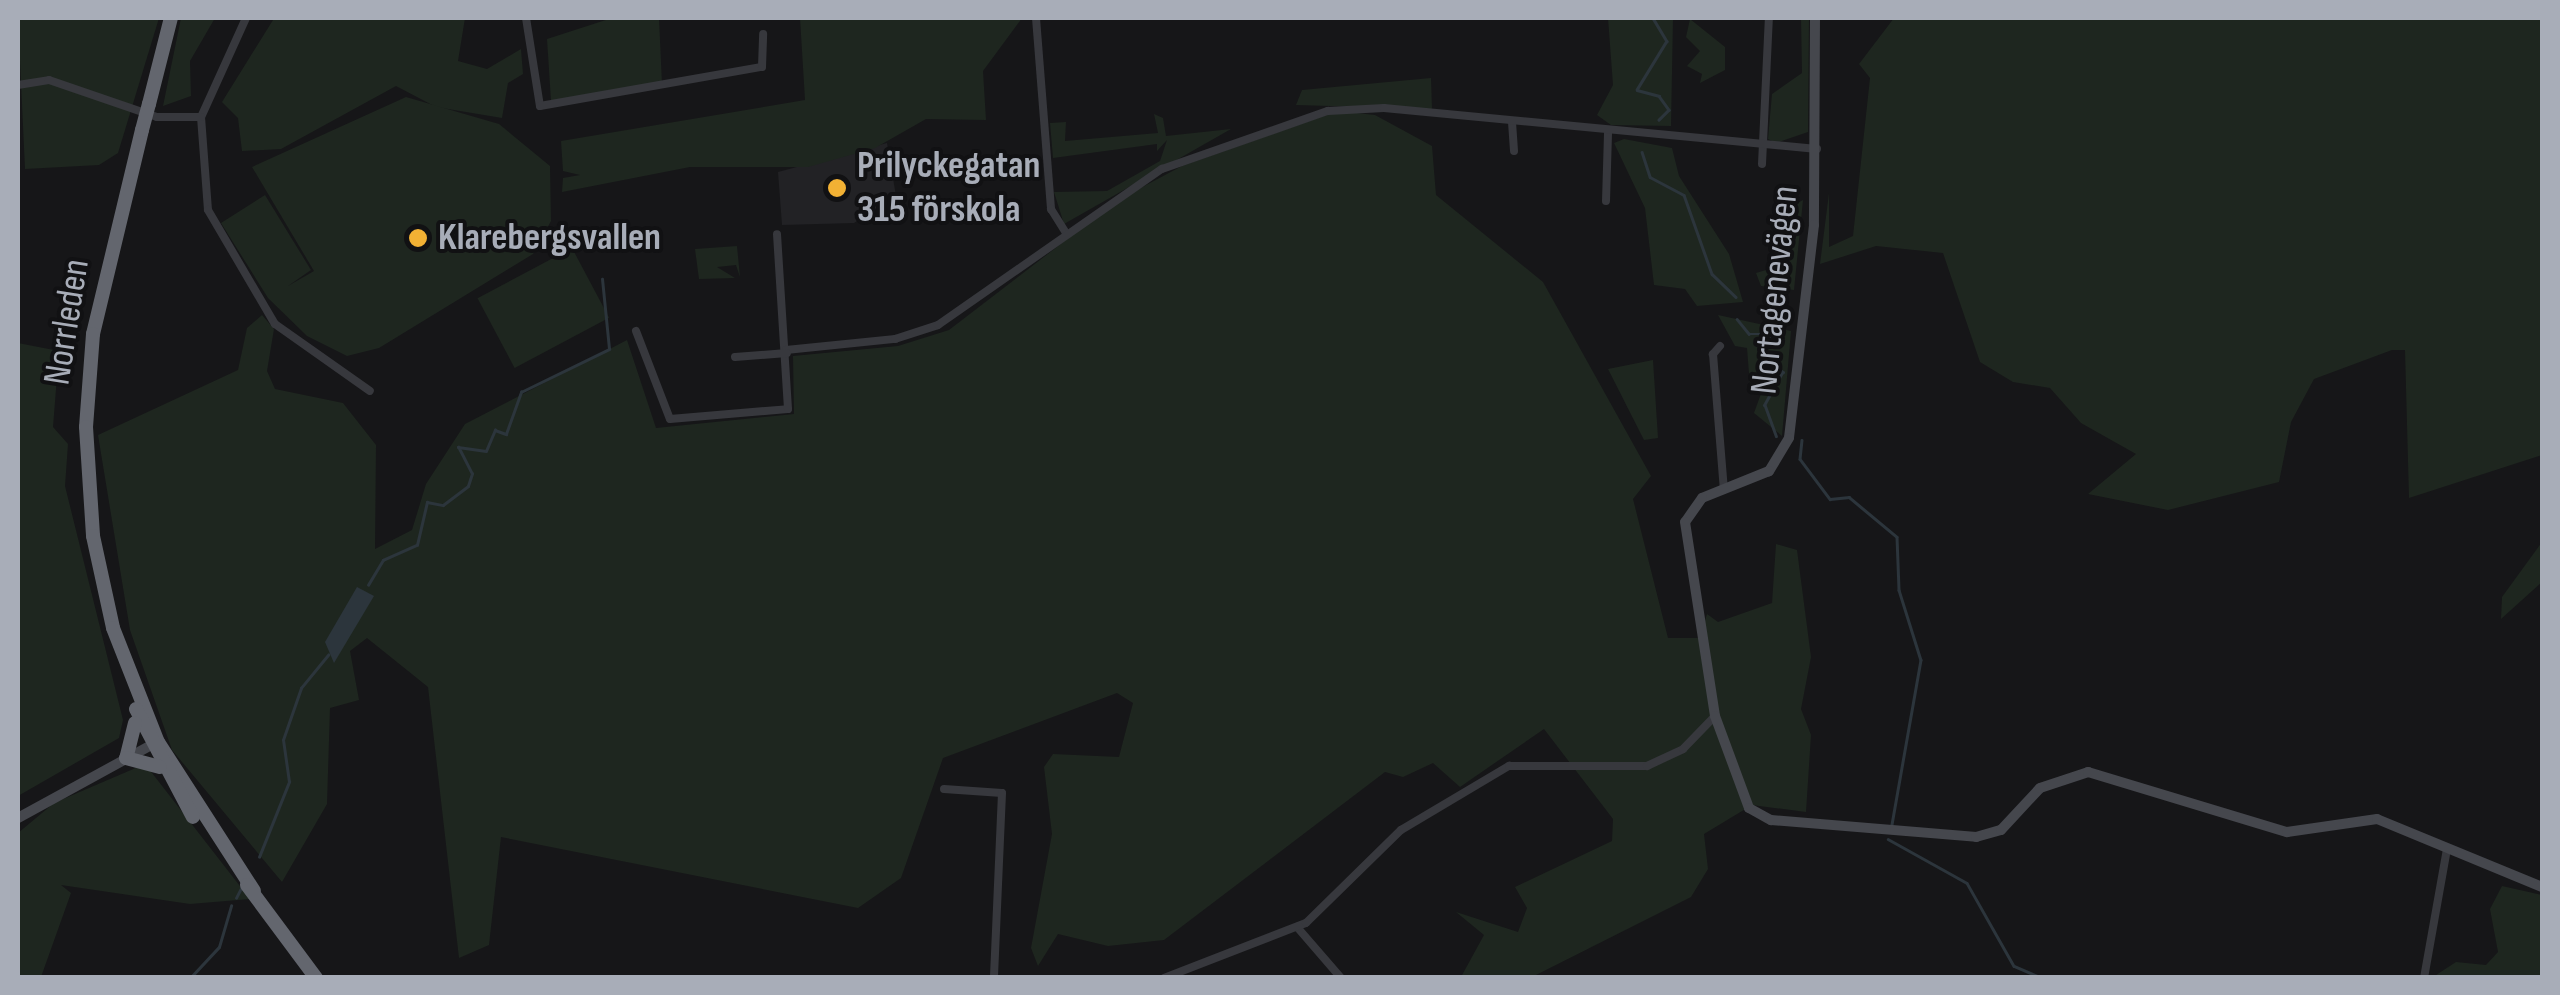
<!DOCTYPE html>
<meta charset="utf-8">
<style>
body{margin:0}
#map{position:relative;width:2560px;height:995px;overflow:hidden;background:#161618;font-family:"Sofia Sans Condensed",sans-serif}
div>[style]{position:absolute}
[style*='--x']{left:calc(var(--x)*1px);top:calc(var(--y)*1px);width:calc(var(--w)*1px);rotate:calc(var(--a)*1deg)}
.built>*{inset:0;background:#222225}
.green>*{inset:0;background:#1e261f;transform-origin:0 0}
.water>*{inset:0;background:#2c353c}
.stream>*{height:2.5px;margin:-1.25px;padding:0 1.25px;transform-origin:1.25px;border-radius:1.25px;background:#2c353c}
.street>*{height:8px;margin:-4px;padding:0 4px;transform-origin:4px;border-radius:4px;background:#37383d}
.secondary>*{height:10px;margin:-5px;padding:0 5px;transform-origin:5px;border-radius:5px;background:#45474d}
.highway>*{height:14px;margin:-7px;padding:0 7px;transform-origin:7px;border-radius:7px;background:#63666e}
.highway-bridge>*{height:14px;margin:-7px;padding:0 7px;transform-origin:7px;border-radius:7px;background:#63666e}
.dots>*{width:28px;height:28px;translate:-50% -50%;box-sizing:border-box;border:5px solid #111113;border-radius:50%}
span{translate:-50% -50%;white-space:nowrap;text-align:center;line-height:1.15;-webkit-text-stroke:8px #111113;paint-order:stroke}
.poi-label{font-size:38px;color:#a8adb8;font-weight:700}
.left{translate:0 -50%;text-align:left}
.street-label{font-size:38px;color:#a8adb8}
.frame{position:absolute;inset:0;border:20px solid #a8adb8;pointer-events:none}
</style>
<div id="map">
<div class="built">
<div style="clip-path:polygon(887px 143px,896px 196px,854px 223px,782px 225px,778px 172px)"></div>
</div>
<div class="green">
<div style="clip-path:polygon(18px 18px,159px 18px,118px 153px,99px 165px,25px 169px)"></div>
<div style="clip-path:polygon(181px 18px,215px 18px,190px 61px,191px 96px,163px 106px)"></div>
<div style="clip-path:polygon(258px 18px,465px 18px,458px 61px,487px 69px,521px 49px,523px 74px,508px 83px,502px 118px,436px 107px,396px 86px,281px 149px,242px 151px,238px 118px,222px 102px,273px 20px)"></div>
<div style="clip-path:polygon(612px 18px,659px 18px,662px 84px,551px 101px,547px 39px)"></div>
<div style="clip-path:polygon(800px 18px,1022px 18px,983px 71px,986px 120px,926px 119px,875px 148px,808px 167px,690px 167px,562px 192px,563px 178px,580px 175px,563px 171px,561px 141px,805px 100px)"></div>
<div style="clip-path:polygon(1608px 18px,1673px 18px,1671px 126px,1611px 125px,1597px 115px,1613px 85px)"></div>
<div style="clip-path:polygon(1801px 18px,1809px 18px,1808px 132px,1776px 143px,1768px 139px,1772px 94px,1802px 73px)"></div>
<div style="clip-path:polygon(1894px 18px,2541px 18px,2542px 455px,2409px 498px,2405px 350px,2392px 350px,2314px 379px,2291px 422px,2279px 482px,2168px 510px,2088px 494px,2136px 454px,2081px 423px,2050px 388px,2013px 382px,1980px 362px,1943px 253px,1876px 246px,1820px 264px,1829px 193px,1829px 247px,1853px 236px,1870px 78px,1859px 64px)"></div>
<div style="clip-path:polygon(1690px 19px,1725px 47px,1725px 70px,1700px 83px,1702px 74px,1687px 66px,1700px 51px,1686px 37px)"></div>
<div style="clip-path:polygon(1431px 78px,1432px 109px,1296px 105px,1302px 90px)"></div>
<div style="clip-path:polygon(406px 97px,499px 124px,550px 166px,551px 221px,533px 254px,379px 348px,347px 356px,307px 336px,268px 298px,221px 223px,265px 195px,311px 270px,288px 286px,314px 271px,252px 167px)"></div>
<div style="clip-path:polygon(1338px 111px,1375px 115px,1432px 146px,1436px 195px,1543px 282px,1651px 476px,1633px 499px,1668px 638px,1700px 638px,1707px 614px,1718px 622px,1772px 603px,1776px 544px,1797px 550px,1811px 657px,1801px 709px,1811px 735px,1806px 812px,1752px 805px,1704px 834px,1708px 869px,1691px 897px,1532px 977px,1461px 977px,1484px 935px,1456px 912px,1518px 932px,1527px 908px,1515px 887px,1612px 841px,1613px 819px,1544px 729px,1460px 787px,1433px 763px,1403px 777px,1385px 772px,1164px 940px,1108px 946px,1058px 934px,1038px 966px,1031px 948px,1052px 834px,1044px 767px,1053px 754px,1119px 757px,1133px 703px,1117px 693px,943px 758px,901px 878px,858px 908px,501px 837px,489px 945px,459px 958px,428px 687px,367px 638px,350px 651px,359px 700px,330px 708px,327px 804px,282px 882px,172px 750px,130px 630px,98px 435px,238px 370px,247px 328px,262px 315px,274px 329px,267px 371px,275px 389px,343px 403px,376px 445px,375px 549px,412px 530px,426px 484px,465px 424px,627px 340px,656px 428px,794px 414px,793px 356px,898px 346px,949px 330px,1118px 200px,1182px 166px)"></div>
<div style="clip-path:polygon(1154px 114px,1163px 118px,1166px 136px,1231px 129px,1064px 224px,1054px 192px,1107px 191px,1160px 161px,1167px 140px,1157px 151px,1157px 144px,1053px 158px,1050px 123px,1066px 122px,1065px 141px,1158px 133px)"></div>
<div style="clip-path:polygon(1624px 139px,1672px 148px,1679px 176px,1729px 254px,1743px 302px,1697px 306px,1685px 289px,1654px 285px,1645px 208px,1614px 143px)"></div>
<div style="clip-path:polygon(1803px 200px,1794px 290px,1761px 286px,1756px 273px,1789px 263px,1794px 205px)"></div>
<div style="clip-path:polygon(737px 246px,740px 277px,736px 265px,717px 267px,735px 278px,699px 279px,695px 249px)"></div>
<div style="left:572px;top:248px;width:79px;height:107px;rotate:62deg"></div>
<div style="clip-path:polygon(1718px 315px,1791px 331px,1782px 436px,1754px 413px,1762px 391px,1750px 386px,1747px 348px,1735px 346px)"></div>
<div style="clip-path:polygon(18px 343px,59px 351px,53px 427px,68px 444px,65px 486px,123px 720px,119px 738px,18px 796px)"></div>
<div style="clip-path:polygon(1653px 360px,1658px 438px,1644px 440px,1608px 369px)"></div>
<div style="clip-path:polygon(2542px 542px,2542px 582px,2501px 619px,2502px 597px)"></div>
<div style="clip-path:polygon(145px 764px,250px 899px,190px 904px,61px 885px,71px 893px,41px 977px,18px 977px,18px 833px,54px 803px)"></div>
<div style="clip-path:polygon(2502px 886px,2542px 895px,2542px 977px,2433px 977px,2456px 962px,2486px 965px,2498px 952px,2490px 909px)"></div>
</div>
<div class="water">
<div style="clip-path:polygon(357px 587px,374px 596px,334px 663px,325px 642px)"></div>
</div>
<div class="stream">
<div style="--x:1653;--y:18;--w:27;--a:59"></div>
<div style="--x:1667;--y:41;--w:57;--a:121.5"></div>
<div style="--x:1637;--y:90;--w:23;--a:15"></div>
<div style="--x:1659;--y:96;--w:17;--a:54"></div>
<div style="--x:1669;--y:110;--w:14;--a:135"></div>
<div style="--x:1642;--y:152;--w:26;--a:72"></div>
<div style="--x:1650;--y:177;--w:38;--a:28"></div>
<div style="--x:1684;--y:195;--w:84;--a:70.5"></div>
<div style="--x:1712;--y:274;--w:33;--a:44"></div>
<div style="--x:1737;--y:319;--w:19;--a:51"></div>
<div style="--x:1749;--y:334;--w:22;--a:0"></div>
<div style="--x:1771;--y:334;--w:26;--a:108"></div>
<div style="--x:1763;--y:359;--w:24;--a:33"></div>
<div style="--x:1783;--y:372;--w:38;--a:119"></div>
<div style="--x:1765;--y:405;--w:33;--a:70"></div>
<div style="--x:1802;--y:440;--w:19;--a:96"></div>
<div style="--x:1800;--y:459;--w:50;--a:53.1"></div>
<div style="--x:1830;--y:499;--w:19;--a:-6"></div>
<div style="--x:1849;--y:497;--w:62;--a:39.8"></div>
<div style="--x:1897;--y:537;--w:53;--a:87.8"></div>
<div style="--x:1899;--y:590;--w:73;--a:72.6"></div>
<div style="--x:1921;--y:660;--w:168;--a:100"></div>
<div style="--x:368;--y:585;--w:29;--a:-59"></div>
<div style="--x:383;--y:560;--w:37;--a:-24"></div>
<div style="--x:417;--y:545;--w:44;--a:-76.9"></div>
<div style="--x:427;--y:502;--w:16;--a:11"></div>
<div style="--x:443;--y:505;--w:31;--a:-37"></div>
<div style="--x:468;--y:486;--w:13;--a:-72"></div>
<div style="--x:472;--y:474;--w:30;--a:-117"></div>
<div style="--x:458;--y:447;--w:28;--a:8"></div>
<div style="--x:486;--y:451;--w:23;--a:-67"></div>
<div style="--x:495;--y:430;--w:12;--a:20"></div>
<div style="--x:506;--y:434;--w:45;--a:-70.3"></div>
<div style="--x:521;--y:392;--w:98;--a:-26"></div>
<div style="--x:609;--y:349;--w:70;--a:-95.7"></div>
<div style="--x:1888;--y:839;--w:90;--a:29.1"></div>
<div style="--x:1967;--y:883;--w:95;--a:60.5"></div>
<div style="--x:2014;--y:966;--w:30;--a:23"></div>
<div style="--x:259;--y:857;--w:81;--a:-68.2"></div>
<div style="--x:289;--y:782;--w:42;--a:-98.1"></div>
<div style="--x:283;--y:740;--w:55;--a:-70.9"></div>
<div style="--x:301;--y:688;--w:43;--a:-50.7"></div>
<div style="--x:236;--y:898;--w:13;--a:-63"></div>
<div style="--x:190;--y:978;--w:42;--a:-46.9"></div>
<div style="--x:219;--y:947;--w:43;--a:-73.7"></div>
</div>
<div class="street">
<div style="--x:246;--y:18;--w:109;--a:114.4"></div>
<div style="--x:201;--y:117;--w:93;--a:85.7"></div>
<div style="--x:208;--y:210;--w:132;--a:59.6"></div>
<div style="--x:275;--y:324;--w:116;--a:35.2"></div>
<div style="--x:526;--y:18;--w:89;--a:81"></div>
<div style="--x:540;--y:106;--w:225;--a:-10"></div>
<div style="--x:762;--y:67;--w:33;--a:-88"></div>
<div style="--x:1036;--y:18;--w:192;--a:85.5"></div>
<div style="--x:1051;--y:209;--w:28;--a:58"></div>
<div style="--x:18;--y:85;--w:31;--a:-9"></div>
<div style="--x:49;--y:80;--w:114;--a:18.9"></div>
<div style="--x:157;--y:117;--w:44;--a:0"></div>
<div style="--x:1512;--y:122;--w:29;--a:86"></div>
<div style="--x:1762;--y:164;--w:146;--a:-87.3"></div>
<div style="--x:1606;--y:201;--w:68;--a:-88.3"></div>
<div style="--x:636;--y:331;--w:94;--a:68.9"></div>
<div style="--x:670;--y:419;--w:118;--a:-4.8"></div>
<div style="--x:788;--y:409;--w:175;--a:-93.6"></div>
<div style="--x:1720;--y:346;--w:11;--a:131"></div>
<div style="--x:1713;--y:354;--w:136;--a:85.4"></div>
<div style="--x:786;--y:350;--w:110;--a:-5.8"></div>
<div style="--x:895;--y:339;--w:45;--a:-18"></div>
<div style="--x:938;--y:325;--w:273;--a:-34.9"></div>
<div style="--x:1162;--y:169;--w:176;--a:-19.3"></div>
<div style="--x:1328;--y:111;--w:56;--a:-3.1"></div>
<div style="--x:1384;--y:108;--w:435;--a:5.4"></div>
<div style="--x:735;--y:357;--w:52;--a:-4.4"></div>
<div style="--x:944;--y:789;--w:58;--a:3.9"></div>
<div style="--x:1002;--y:793;--w:185;--a:92.5"></div>
<div style="--x:1297;--y:927;--w:67;--a:49.2"></div>
<div style="--x:1164;--y:978;--w:152;--a:-21.2"></div>
<div style="--x:1306;--y:923;--w:133;--a:-44.4"></div>
<div style="--x:1401;--y:830;--w:126;--a:-30.7"></div>
<div style="--x:1509;--y:766;--w:138;--a:0"></div>
<div style="--x:1647;--y:766;--w:40;--a:-25"></div>
<div style="--x:1683;--y:749;--w:46;--a:-45.9"></div>
<div style="--x:2424;--y:978;--w:131;--a:-79.9"></div>
</div>
<div class="secondary">
<div style="--x:1815;--y:18;--w:207;--a:90.3"></div>
<div style="--x:1814;--y:225;--w:214;--a:96.7"></div>
<div style="--x:1789;--y:438;--w:39;--a:121"></div>
<div style="--x:1769;--y:471;--w:72;--a:158.1"></div>
<div style="--x:1702;--y:498;--w:29;--a:125"></div>
<div style="--x:1685;--y:522;--w:196;--a:81.2"></div>
<div style="--x:1715;--y:716;--w:98;--a:69.7"></div>
<div style="--x:1749;--y:808;--w:25;--a:29"></div>
<div style="--x:1771;--y:820;--w:206;--a:4.7"></div>
<div style="--x:1976;--y:837;--w:26;--a:-16"></div>
<div style="--x:2001;--y:830;--w:57;--a:-47.1"></div>
<div style="--x:2040;--y:788;--w:51;--a:-18.4"></div>
<div style="--x:2088;--y:772;--w:208;--a:16.8"></div>
<div style="--x:2287;--y:832;--w:91;--a:-8.2"></div>
<div style="--x:2377;--y:819;--w:178;--a:22.4"></div>
<div style="--x:18;--y:818;--w:158;--a:-28.7"></div>
</div>
<div class="highway">
<div style="--x:149;--y:104;--w:89;--a:-75.7"></div>
<div style="--x:142;--y:130;--w:210;--a:103.5"></div>
<div style="--x:93;--y:334;--w:93;--a:94.3"></div>
<div style="--x:86;--y:427;--w:109;--a:86.3"></div>
<div style="--x:93;--y:536;--w:94;--a:77.7"></div>
<div style="--x:113;--y:628;--w:123;--a:68.5"></div>
<div style="--x:158;--y:742;--w:177;--a:57.2"></div>
<div style="--x:136;--y:709;--w:122;--a:62.2"></div>
<div style="--x:135;--y:723;--w:36;--a:104"></div>
<div style="--x:126;--y:758;--w:35;--a:15"></div>
<div style="--x:247;--y:885;--w:116;--a:53.4"></div>
</div>
<div class="highway-bridge">
<div style="--x:142;--y:130;--w:27;--a:-75"></div>
</div>
<div class="dots">
<div style="left:837px;top:188px;background:#f2b134"></div>
<div style="left:418px;top:238px;background:#f2b134"></div>
</div>
<div class="poi-label">
<span class="left" style="left:857px;top:188px">Prilyckegatan<br>315 förskola</span>
<span class="left" style="left:438px;top:238px">Klarebergsvallen</span>
</div>
<div class="street-label">
<span style="left:1775px;top:290px;rotate:-84deg">Nortagenevägen</span>
<span style="left:67px;top:322px;rotate:-81deg">Norrleden</span>
</div>
<div class="frame"></div>
</div>
